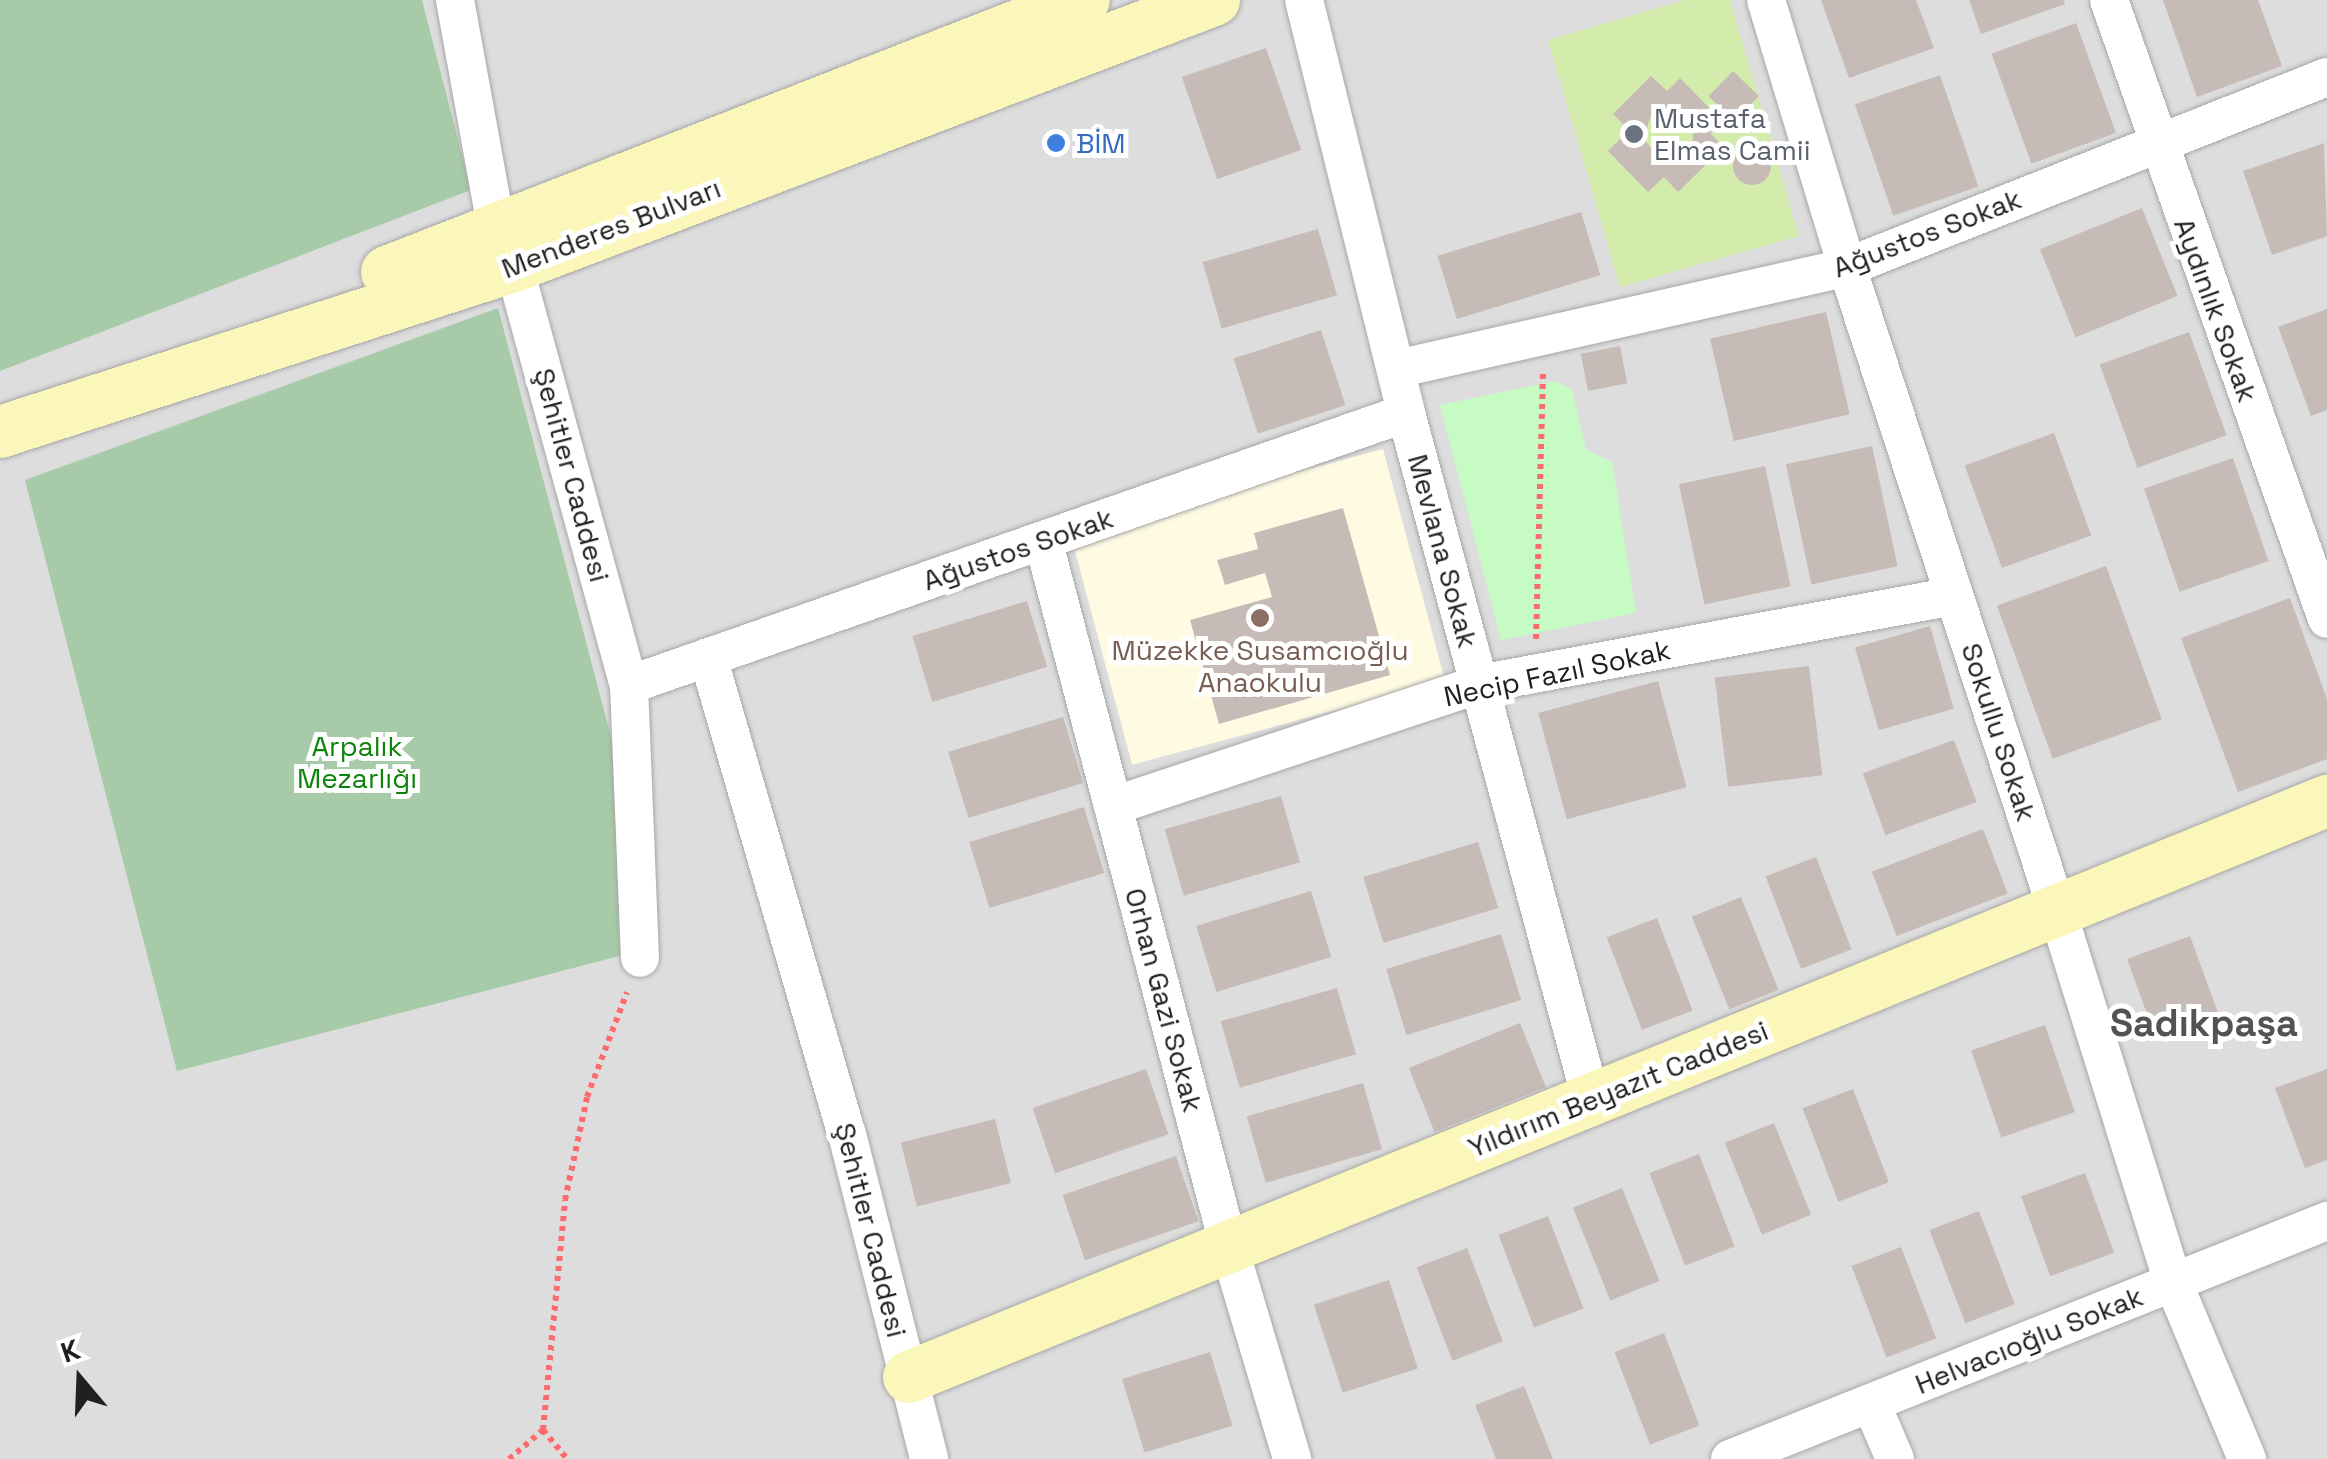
<!DOCTYPE html>
<meta charset="utf-8">
<style>
body{margin:0}
#map{position:relative;width:2327px;height:1459px;overflow:hidden;background:#f1ece7;font-family:"Space Grotesk",sans-serif}
div>[style]{position:absolute}
[style*='--x']{left:calc(var(--x)*1px);top:calc(var(--y)*1px);width:calc(var(--w)*1px);rotate:calc(var(--a)*1deg)}
.residential>*{inset:0;background:#dedddd;transform-origin:0 0}
.education>*{inset:0;background:#fffbe2;transform-origin:0 0}
.grass>*{inset:0;background:#d3ecac}
.cemetery>*{inset:0;background:#a7cba8}
.park>*{inset:0;background:#c6fbc4}
.building>*{inset:0;background:#c6bbb6;transform-origin:0 0}
.round{border-radius:50%}
.path>*{height:6px;margin-top:-3px;transform-origin:0;background:repeating-linear-gradient(90deg,#fd6b6e 0 5px,transparent 0 10px)}
.roads{filter:drop-shadow(0 0 2px #a7a7a7) drop-shadow(0 0 2px #a7a7a7)}
.street>*{height:38px;margin:-19px;padding:0 19px;transform-origin:19px;border-radius:19px;background:#fff}
.secondary>*{height:52px;margin:-26px;padding:0 26px;transform-origin:26px;border-radius:26px;background:#fbf7ba}
.dots>*{width:28px;height:28px;translate:-50% -50%;box-sizing:border-box;border:5px solid #fff;border-radius:50%}
span{translate:-50% -50%;white-space:nowrap;text-align:center;line-height:1.15;-webkit-text-stroke:10px #fff;paint-order:stroke}
.worship-label{font-size:28px;color:#5b616d}
.left{translate:0 -50%;text-align:left}
.shop-label{font-size:28px;color:#366cbe}
.street-label{font-size:28px;color:#202020}
.education-label{font-size:28px;color:#785e54}
.park-label{font-size:28px;color:#0d8409}
.district-label{font-size:38px;color:#535353;font-weight:700}
.north{position:absolute;left:30px;top:1329px;width:100px;height:100px;-webkit-text-stroke:8px #fff;paint-order:stroke;rotate:341deg;font-size:28px;font-weight:700;line-height:40px;text-align:center;color:#202020}
.north::after{content:'';display:block;margin:auto;width:35px;height:45px;background:#202020;clip-path:polygon(50% 0,100% 100%,50% 72%,0 100%)}
</style>
<div id="map">
<div class="residential">
<div style="left:0;top:0;width:2327px;height:1459px"></div>
</div>
<div class="education">
<div style="left:1383px;top:449px;width:240px;height:324px;rotate:75deg"></div>
</div>
<div class="grass">
<div style="clip-path:polygon(1685px 0,1730px 0,1799px 236px,1620px 287px,1548px 40px)"></div>
</div>
<div class="cemetery">
<div style="clip-path:polygon(0 0,422px 0,471px 190px,0 371px)"></div>
<div style="clip-path:polygon(498px 308px,645px 866px,627px 954px,177px 1071px,25px 480px)"></div>
</div>
<div class="park">
<div style="clip-path:polygon(1555px 381px,1572px 390px,1586px 450px,1612px 462px,1636px 613px,1501px 640px,1440px 405px)"></div>
</div>
<div class="building">
<div style="clip-path:polygon(1821px 0,1916px 0,1934px 48px,1849px 78px)"></div>
<div style="clip-path:polygon(1969px 0,2064px 0,2065px 4px,1981px 34px)"></div>
<div style="clip-path:polygon(2163px 0,2258px 0,2282px 66px,2197px 97px)"></div>
<div style="left:2076px;top:23px;width:117px;height:90px;rotate:70deg"></div>
<div style="left:1266px;top:48px;width:108px;height:89px;rotate:71deg"></div>
<div style="left:1733px;top:71px;width:36px;height:35px;rotate:44deg"></div>
<div style="left:1940px;top:75px;width:118px;height:90px;rotate:71deg"></div>
<div style="clip-path:polygon(evenodd,1651px 76px,1667px 91px,1680px 78px,1722px 121px,1710px 133px,1724px 147px,1678px 192px,1664px 177px,1648px 192px,1608px 151px,1629px 130px,1613px 114px,1651px 76px,1668px 108px,1684px 113px,1694px 127px,1692px 144px,1673px 158px,1658px 156px,1643px 138px,1652px 113px,1668px 108px)"></div>
<div style="clip-path:polygon(2324px 143px,2327px 236px,2272px 255px,2243px 171px)"></div>
<div class="round" style="left:1733px;top:147px;width:38px;height:38px"></div>
<div style="left:2142px;top:208px;width:95px;height:110px;rotate:68deg"></div>
<div style="left:1581px;top:212px;width:66px;height:150px;rotate:73deg"></div>
<div style="left:1318px;top:229px;width:69px;height:120px;rotate:74deg"></div>
<div style="clip-path:polygon(2327px 309px,2327px 410px,2311px 416px,2278px 327px)"></div>
<div style="left:1826px;top:312px;width:105px;height:119px;rotate:77deg"></div>
<div style="left:1321px;top:330px;width:79px;height:92px;rotate:72deg"></div>
<div style="left:2189px;top:332px;width:110px;height:95px;rotate:70deg"></div>
<div style="left:1620px;top:346px;width:38px;height:40px;rotate:79deg"></div>
<div style="left:2054px;top:433px;width:109px;height:95px;rotate:70deg"></div>
<div style="left:1872px;top:446px;width:123px;height:88px;rotate:78deg"></div>
<div style="left:2233px;top:458px;width:109px;height:94px;rotate:71deg"></div>
<div style="left:1765px;top:466px;width:123px;height:88px;rotate:78deg"></div>
<div style="clip-path:polygon(1343px 508px,1390px 675px,1219px 724px,1190px 620px,1272px 597px,1265px 573px,1225px 585px,1217px 560px,1258px 549px,1254px 533px)"></div>
<div style="left:2106px;top:566px;width:163px;height:116px;rotate:70deg"></div>
<div style="clip-path:polygon(2290px 598px,2327px 699px,2327px 759px,2238px 792px,2181px 638px)"></div>
<div style="left:1027px;top:601px;width:69px;height:120px;rotate:73deg"></div>
<div style="left:1930px;top:626px;width:86px;height:78px;rotate:74deg"></div>
<div style="left:1809px;top:666px;width:110px;height:95px;rotate:83deg"></div>
<div style="left:1658px;top:681px;width:110px;height:124px;rotate:75deg"></div>
<div style="left:1063px;top:717px;width:69px;height:120px;rotate:73deg"></div>
<div style="left:1954px;top:740px;width:66px;height:97px;rotate:70deg"></div>
<div style="left:1281px;top:796px;width:69px;height:121px;rotate:74deg"></div>
<div style="left:1084px;top:807px;width:69px;height:120px;rotate:73deg"></div>
<div style="left:1983px;top:829px;width:69px;height:119px;rotate:69deg"></div>
<div style="left:1478px;top:842px;width:69px;height:120px;rotate:73deg"></div>
<div style="left:1816px;top:857px;width:99px;height:54px;rotate:69deg"></div>
<div style="left:1311px;top:891px;width:69px;height:120px;rotate:73deg"></div>
<div style="left:1741px;top:897px;width:100px;height:53px;rotate:68deg"></div>
<div style="left:1657px;top:918px;width:99px;height:54px;rotate:69deg"></div>
<div style="left:1501px;top:934px;width:69px;height:120px;rotate:73deg"></div>
<div style="left:2190px;top:936px;width:85px;height:67px;rotate:70deg"></div>
<div style="left:1337px;top:988px;width:69px;height:121px;rotate:74deg"></div>
<div style="left:1520px;top:1023px;width:69px;height:120px;rotate:68deg"></div>
<div style="left:2045px;top:1025px;width:92px;height:78px;rotate:71deg"></div>
<div style="left:1146px;top:1069px;width:69px;height:120px;rotate:71deg"></div>
<div style="clip-path:polygon(2327px 1069px,2327px 1160px,2305px 1168px,2275px 1088px)"></div>
<div style="left:1363px;top:1083px;width:69px;height:121px;rotate:74deg"></div>
<div style="left:1853px;top:1089px;width:100px;height:54px;rotate:69deg"></div>
<div style="left:995px;top:1119px;width:66px;height:97px;rotate:76deg"></div>
<div style="left:1774px;top:1123px;width:99px;height:53px;rotate:68deg"></div>
<div style="left:1699px;top:1154px;width:99px;height:53px;rotate:69deg"></div>
<div style="left:1176px;top:1156px;width:69px;height:120px;rotate:71deg"></div>
<div style="left:2085px;top:1173px;width:85px;height:68px;rotate:70deg"></div>
<div style="left:1622px;top:1188px;width:100px;height:53px;rotate:68deg"></div>
<div style="left:1979px;top:1211px;width:100px;height:53px;rotate:69deg"></div>
<div style="left:1548px;top:1216px;width:99px;height:53px;rotate:69deg"></div>
<div style="left:1901px;top:1247px;width:98px;height:53px;rotate:69deg"></div>
<div style="left:1467px;top:1248px;width:100px;height:54px;rotate:69deg"></div>
<div style="left:1389px;top:1280px;width:93px;height:79px;rotate:72deg"></div>
<div style="left:1664px;top:1333px;width:99px;height:53px;rotate:69deg"></div>
<div style="left:1210px;top:1352px;width:77px;height:92px;rotate:73deg"></div>
<div style="clip-path:polygon(1524px 1386px,1553px 1459px,1496px 1459px,1475px 1405px)"></div>
</div>
<div class="path">
<div style="--x:1536;--y:639;--w:268;--a:-88.5"></div>
<div style="--x:543;--y:1430;--w:38;--a:50"></div>
<div style="--x:509;--y:1459;--w:45;--a:-40.5"></div>
<div style="--x:543;--y:1430;--w:231;--a:-84.5"></div>
<div style="--x:565;--y:1200;--w:105;--a:-77.9"></div>
<div style="--x:587;--y:1097;--w:112;--a:-69.1"></div>
</div>
<div class="roads">
<div class="street">
<div style="--x:455;--y:0;--w:234;--a:79.7"></div>
<div style="--x:497;--y:230;--w:40;--a:65"></div>
<div style="--x:514;--y:266;--w:434;--a:74.7"></div>
<div style="--x:629;--y:685;--w:273;--a:87.7"></div>
<div style="--x:1304;--y:0;--w:425;--a:76.1"></div>
<div style="--x:1406;--y:413;--w:711;--a:74.91"></div>
<div style="--x:1766;--y:0;--w:279;--a:73.1"></div>
<div style="--x:1847;--y:267;--w:676;--a:71.91"></div>
<div style="--x:2057;--y:910;--w:390;--a:72.7"></div>
<div style="--x:2173;--y:1282;--w:192;--a:67.3"></div>
<div style="--x:2109;--y:0;--w:656;--a:70.6"></div>
<div style="--x:1396;--y:369;--w:462;--a:-12.7"></div>
<div style="--x:1847;--y:267;--w:516;--a:-21.6"></div>
<div style="--x:1043;--y:540;--w:731;--a:75.26"></div>
<div style="--x:1229;--y:1247;--w:221;--a:73.4"></div>
<div style="--x:708;--y:657;--w:497;--a:73.8"></div>
<div style="--x:847;--y:1134;--w:335;--a:75.8"></div>
<div style="--x:629;--y:685;--w:823;--a:-19.29"></div>
<div style="--x:1113;--y:806;--w:386;--a:-18.4"></div>
<div style="--x:1479;--y:684;--w:483;--a:-10.5"></div>
<div style="--x:1871;--y:1403;--w:61;--a:66.8"></div>
<div style="--x:1730;--y:1459;--w:643;--a:-21.74"></div>
</div>
<div class="secondary">
<div style="--x:387;--y:272;--w:748;--a:-21.32"></div>
<div style="--x:0;--y:432;--w:540;--a:-17.9"></div>
<div style="--x:514;--y:266;--w:749;--a:-20.81"></div>
<div style="--x:909;--y:1377;--w:1531;--a:-22.11"></div>
</div>
</div>
<div class="dots">
<div style="left:1634px;top:134px;background:#6b7280"></div>
<div style="left:1056px;top:143px;background:#3f7fe0"></div>
<div style="left:1260px;top:618px;background:#8d6e63"></div>
</div>
<div class="worship-label">
<span class="left" style="left:1654px;top:134px">Mustafa<br>Elmas Camii</span>
</div>
<div class="shop-label">
<span class="left" style="left:1076px;top:143px">BİM</span>
</div>
<div class="street-label">
<span style="left:611px;top:228px;rotate:-21deg">Menderes Bulvarı</span>
<span style="left:1927px;top:233px;rotate:-21deg">Ağustos Sokak</span>
<span style="left:2216px;top:310px;rotate:70deg">Aydınlık Sokak</span>
<span style="left:572px;top:475px;rotate:75deg">Şehitler Caddesi</span>
<span style="left:1018px;top:549px;rotate:-19deg">Ağustos Sokak</span>
<span style="left:1443px;top:551px;rotate:75deg">Mevlana Sokak</span>
<span style="left:1557px;top:673px;rotate:-12deg">Necip Fazıl Sokak</span>
<span style="left:1999px;top:732px;rotate:72deg">Sokullu Sokak</span>
<span style="left:1164px;top:1000px;rotate:75deg">Orhan Gazi Sokak</span>
<span style="left:1618px;top:1089px;rotate:-22deg">Yıldırım Beyazıt Caddesi</span>
<span style="left:871px;top:1230px;rotate:76deg">Şehitler Caddesi</span>
<span style="left:2029px;top:1340px;rotate:-22deg">Helvacıoğlu Sokak</span>
</div>
<div class="education-label">
<span style="left:1260px;top:666px">Müzekke Susamcıoğlu<br>Anaokulu</span>
</div>
<div class="park-label">
<span style="left:357px;top:762px">Arpalık<br>Mezarlığı</span>
</div>
<div class="district-label">
<span style="left:2204px;top:1024px">Sadıkpaşa</span>
</div>
<div class="north">K</div>
</div>
